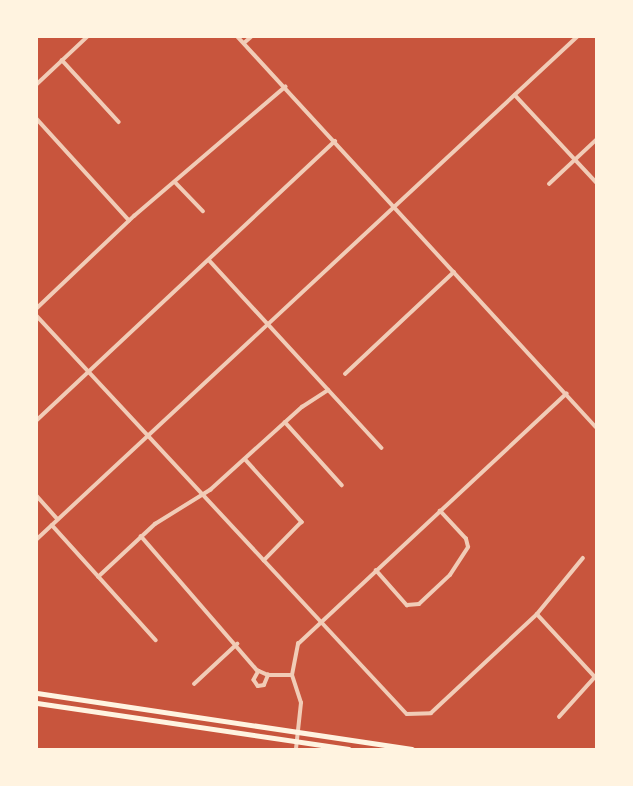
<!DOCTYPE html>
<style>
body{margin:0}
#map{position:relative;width:633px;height:786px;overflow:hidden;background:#c8553d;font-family:"Golos Text",sans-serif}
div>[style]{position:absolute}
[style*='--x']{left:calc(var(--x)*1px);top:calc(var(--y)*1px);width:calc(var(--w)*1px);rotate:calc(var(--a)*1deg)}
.minor>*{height:3.5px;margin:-1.75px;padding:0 1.75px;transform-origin:1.75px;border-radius:1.75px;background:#f1ccb7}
.tertiary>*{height:3.5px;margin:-1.75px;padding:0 1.75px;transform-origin:1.75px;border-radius:1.75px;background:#f1ccb7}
.primary>*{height:5px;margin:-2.5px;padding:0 2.5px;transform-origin:2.5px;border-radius:2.5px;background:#fff3e0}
span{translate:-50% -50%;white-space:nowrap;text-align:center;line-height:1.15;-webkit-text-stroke:6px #fff3e0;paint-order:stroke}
.frame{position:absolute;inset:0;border:38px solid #fff3e0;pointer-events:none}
</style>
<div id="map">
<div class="minor">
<div style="--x:244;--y:43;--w:9;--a:-41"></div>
<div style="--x:62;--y:60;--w:84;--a:47.4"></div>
<div style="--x:37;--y:84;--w:69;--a:-43.2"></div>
<div style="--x:515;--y:95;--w:119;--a:47"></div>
<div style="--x:37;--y:119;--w:137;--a:47.7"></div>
<div style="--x:176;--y:183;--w:39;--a:46"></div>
<div style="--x:549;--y:184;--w:64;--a:-43.1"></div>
<div style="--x:209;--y:260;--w:255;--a:47.4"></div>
<div style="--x:37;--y:308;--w:134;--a:-43.5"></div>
<div style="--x:134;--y:216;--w:199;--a:-40.5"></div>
<div style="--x:37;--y:316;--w:543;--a:47.09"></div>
<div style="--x:407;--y:714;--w:24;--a:-2"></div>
<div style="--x:431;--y:713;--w:145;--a:-43"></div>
<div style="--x:537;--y:614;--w:72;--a:-50.6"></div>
<div style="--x:345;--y:374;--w:149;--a:-43.1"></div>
<div style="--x:37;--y:420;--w:408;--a:-43.1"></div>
<div style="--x:285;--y:422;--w:85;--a:47.9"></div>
<div style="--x:245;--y:459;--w:85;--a:47.9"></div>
<div style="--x:302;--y:522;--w:54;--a:134.3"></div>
<div style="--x:37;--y:496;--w:31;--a:48"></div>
<div style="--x:52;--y:525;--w:155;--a:47.9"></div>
<div style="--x:141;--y:536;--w:177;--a:49.1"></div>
<div style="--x:257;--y:670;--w:12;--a:24"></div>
<div style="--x:268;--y:675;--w:24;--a:0"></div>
<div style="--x:376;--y:570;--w:47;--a:48.5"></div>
<div style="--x:407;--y:605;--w:12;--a:-5"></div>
<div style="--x:419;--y:604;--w:42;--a:-43.1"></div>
<div style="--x:450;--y:575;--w:33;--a:-57"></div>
<div style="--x:468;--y:547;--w:8;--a:-104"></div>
<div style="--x:466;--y:539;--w:38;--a:-133"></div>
<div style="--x:98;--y:577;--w:78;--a:-42.9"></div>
<div style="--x:155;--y:524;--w:65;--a:-31.7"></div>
<div style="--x:210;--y:490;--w:124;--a:-42.1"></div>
<div style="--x:302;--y:407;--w:31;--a:-33"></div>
<div style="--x:537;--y:614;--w:87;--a:47.3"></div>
<div style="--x:259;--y:671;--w:10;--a:119"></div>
<div style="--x:254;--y:680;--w:7;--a:56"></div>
<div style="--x:258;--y:686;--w:6;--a:-9"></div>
<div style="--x:264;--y:685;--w:11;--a:-68"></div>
<div style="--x:194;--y:684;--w:59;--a:-42.9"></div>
<div style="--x:559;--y:717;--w:54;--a:-48"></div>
<div style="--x:296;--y:749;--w:46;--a:-83.8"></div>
<div style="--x:301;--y:703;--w:29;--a:-108"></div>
<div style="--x:292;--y:675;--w:32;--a:-79"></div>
<div style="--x:298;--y:644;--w:367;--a:-43"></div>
</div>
<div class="tertiary">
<div style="--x:238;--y:37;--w:529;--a:47.45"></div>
<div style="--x:37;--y:539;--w:737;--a:-42.91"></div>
</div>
<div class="primary">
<div style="--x:37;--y:693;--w:379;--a:8.5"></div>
<div style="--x:37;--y:703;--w:315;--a:8.4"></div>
</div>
<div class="frame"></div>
</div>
